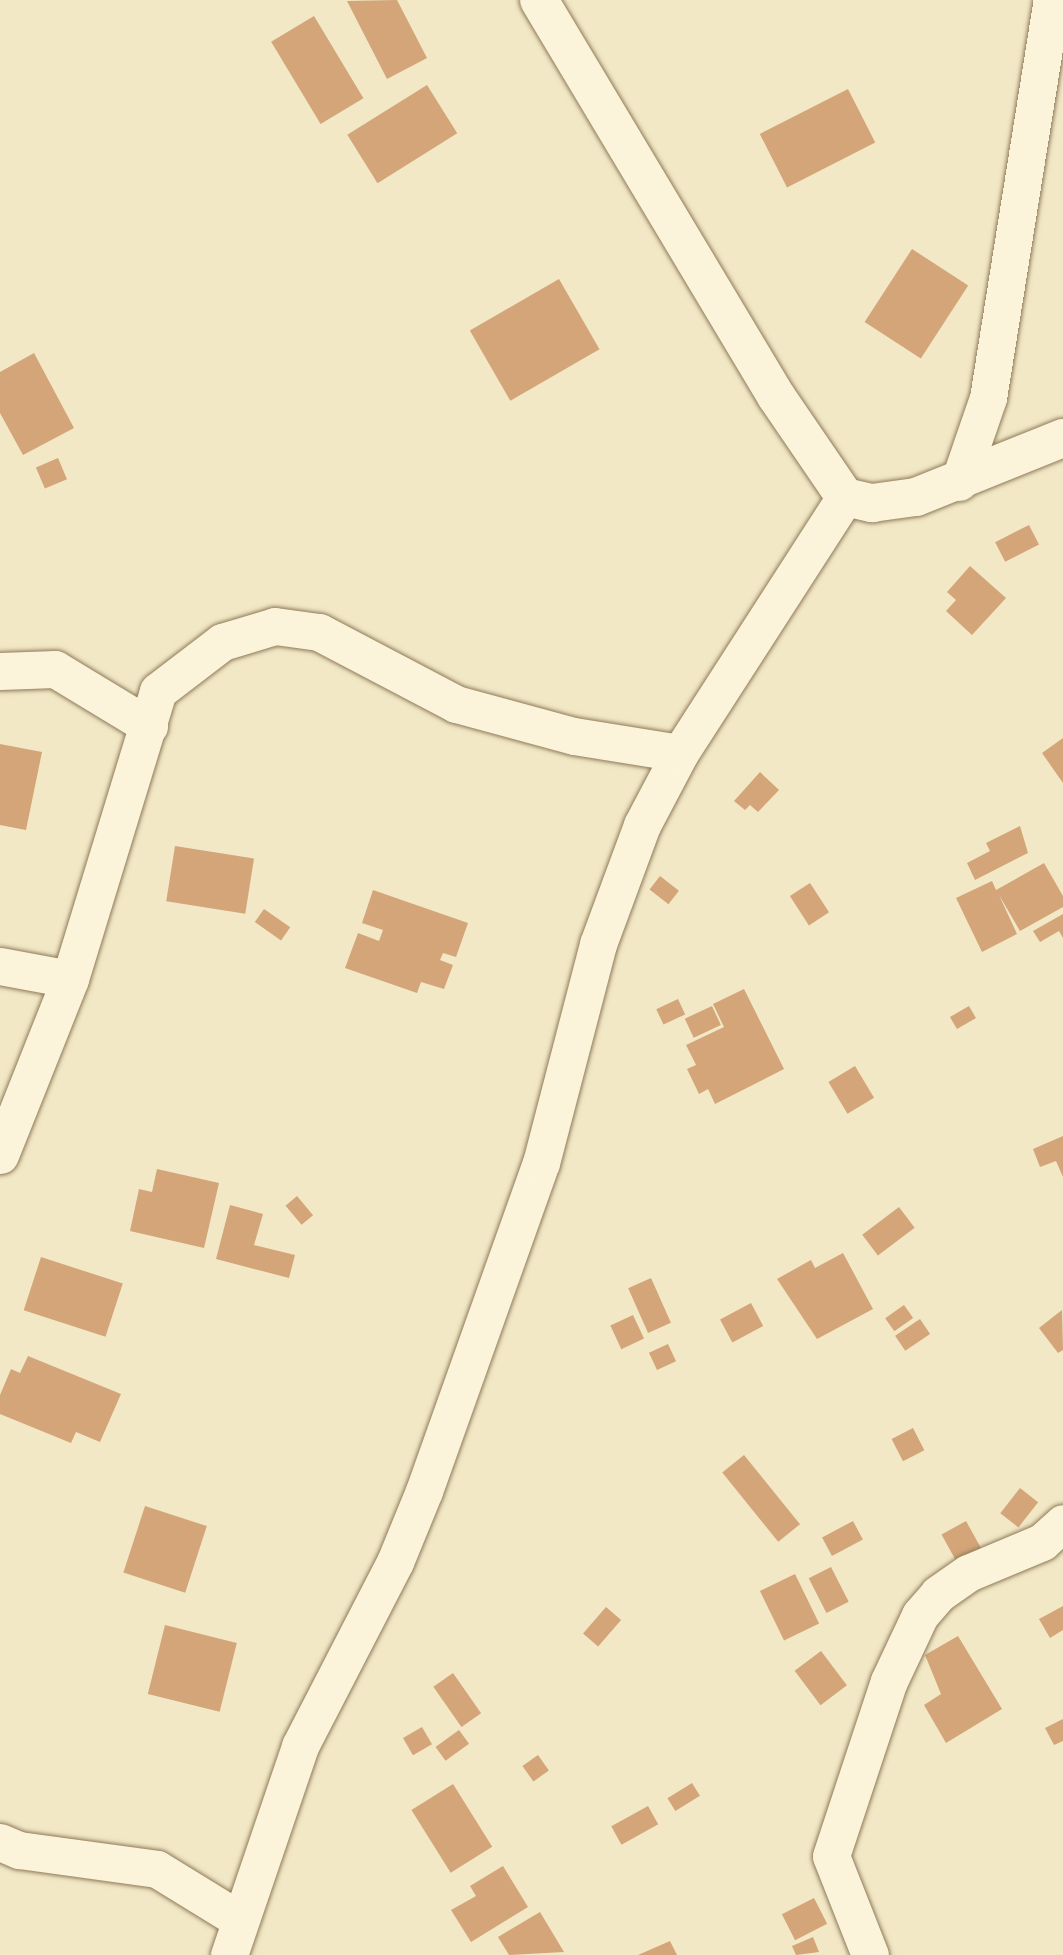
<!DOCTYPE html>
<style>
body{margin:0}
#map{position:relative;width:1063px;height:1955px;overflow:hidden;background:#f2e8c6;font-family:"Times New Roman",serif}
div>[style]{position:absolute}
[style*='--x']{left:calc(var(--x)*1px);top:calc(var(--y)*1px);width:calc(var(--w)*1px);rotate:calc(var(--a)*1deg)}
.building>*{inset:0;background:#d3a579;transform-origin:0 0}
.roads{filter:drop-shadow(0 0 2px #8f7a59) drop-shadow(0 0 2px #8f7a59)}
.minor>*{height:37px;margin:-18.5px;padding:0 18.5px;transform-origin:18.5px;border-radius:18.5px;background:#fbf4da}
.tertiary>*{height:38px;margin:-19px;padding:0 19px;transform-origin:19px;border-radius:19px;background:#fbf4da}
span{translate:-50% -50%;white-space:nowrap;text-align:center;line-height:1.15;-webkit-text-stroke:6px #f8f1d6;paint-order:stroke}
</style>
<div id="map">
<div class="building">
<div style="clip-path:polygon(397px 0,427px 58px,387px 79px,347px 1px)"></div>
<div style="left:314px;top:16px;width:96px;height:50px;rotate:59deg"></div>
<div style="left:427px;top:85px;width:57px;height:94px;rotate:58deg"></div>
<div style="left:848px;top:89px;width:60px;height:99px;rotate:63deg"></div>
<div style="left:912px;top:249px;width:67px;height:87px;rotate:33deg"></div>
<div style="left:559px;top:279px;width:81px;height:103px;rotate:60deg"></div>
<div style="clip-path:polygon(34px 353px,74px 428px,23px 455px,0 413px,0 372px)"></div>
<div style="left:58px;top:458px;width:23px;height:24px;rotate:67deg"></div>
<div style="left:1029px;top:525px;width:22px;height:38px;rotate:63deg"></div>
<div style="clip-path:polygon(970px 566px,1006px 598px,972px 635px,946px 611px,956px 600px,947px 592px)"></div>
<div style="clip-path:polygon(1063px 738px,1063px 783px,1042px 753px)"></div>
<div style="clip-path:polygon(0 744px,42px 752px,26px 830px,0 825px)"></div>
<div style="clip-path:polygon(760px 772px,779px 790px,758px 812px,750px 805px,745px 810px,734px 801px)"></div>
<div style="clip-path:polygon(1020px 826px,1028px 853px,975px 880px,967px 863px,990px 851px,986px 843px)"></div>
<div style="left:175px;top:846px;width:80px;height:56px;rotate:9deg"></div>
<div style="clip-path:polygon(1044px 863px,1063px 896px,1063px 907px,1020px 931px,999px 895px,1017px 934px,982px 952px,956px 898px,992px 881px,996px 890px)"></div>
<div style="left:660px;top:876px;width:24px;height:17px;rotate:38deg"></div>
<div style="left:810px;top:883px;width:35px;height:24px;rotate:57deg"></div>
<div style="clip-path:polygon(373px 890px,468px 923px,456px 957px,443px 953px,440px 960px,453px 965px,444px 989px,421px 982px,417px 993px,345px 968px,358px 933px,379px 941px,383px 930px,362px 923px)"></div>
<div style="left:264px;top:909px;width:32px;height:16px;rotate:35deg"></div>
<div style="clip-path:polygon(1063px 914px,1063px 938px,1059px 931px,1040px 942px,1033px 931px)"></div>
<div style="clip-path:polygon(744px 989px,784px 1069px,715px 1104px,708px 1089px,699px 1094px,687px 1069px,696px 1065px,686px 1045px,724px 1027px,713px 1004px)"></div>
<div style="left:678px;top:999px;width:17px;height:24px;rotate:65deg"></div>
<div style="left:712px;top:1006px;width:21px;height:30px;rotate:65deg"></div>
<div style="left:969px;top:1006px;width:14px;height:22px;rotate:60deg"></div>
<div style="left:855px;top:1066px;width:37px;height:31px;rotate:59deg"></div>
<div style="clip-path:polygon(1063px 1136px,1063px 1177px,1056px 1161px,1040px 1167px,1033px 1149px)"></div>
<div style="clip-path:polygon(157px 1169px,219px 1183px,204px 1248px,130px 1231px,139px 1189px,152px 1192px)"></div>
<div style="left:297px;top:1196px;width:25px;height:15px;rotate:50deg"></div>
<div style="clip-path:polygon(230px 1205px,263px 1214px,254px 1245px,295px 1255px,289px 1278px,216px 1259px)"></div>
<div style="left:899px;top:1207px;width:26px;height:46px;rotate:53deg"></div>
<div style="clip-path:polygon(843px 1253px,873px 1309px,817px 1339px,777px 1279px,811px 1260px,815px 1268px)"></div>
<div style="left:41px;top:1257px;width:86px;height:56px;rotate:18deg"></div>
<div style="left:651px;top:1278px;width:49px;height:25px;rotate:66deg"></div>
<div style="left:751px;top:1303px;width:26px;height:35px;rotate:62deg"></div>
<div style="left:904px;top:1305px;width:16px;height:23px;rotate:55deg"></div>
<div style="clip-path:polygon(1062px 1310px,1063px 1350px,1058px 1353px,1039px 1328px)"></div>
<div style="left:633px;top:1315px;width:26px;height:25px;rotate:65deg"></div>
<div style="left:920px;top:1319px;width:18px;height:30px;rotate:56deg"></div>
<div style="left:668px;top:1344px;width:19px;height:21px;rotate:65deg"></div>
<div style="clip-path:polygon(28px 1356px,121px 1394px,100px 1442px,76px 1432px,71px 1443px,0 1414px,0 1395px,11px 1369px,20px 1373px)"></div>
<div style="left:913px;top:1428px;width:25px;height:24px;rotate:63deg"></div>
<div style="left:744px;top:1455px;width:89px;height:28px;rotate:51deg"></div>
<div style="left:1020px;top:1488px;width:23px;height:32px;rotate:38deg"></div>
<div style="left:145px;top:1506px;width:65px;height:70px;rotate:18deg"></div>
<div style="left:853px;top:1521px;width:21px;height:35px;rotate:62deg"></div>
<div style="left:966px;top:1521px;width:58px;height:28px;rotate:61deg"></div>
<div style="left:831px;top:1567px;width:39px;height:25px;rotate:63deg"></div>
<div style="left:795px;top:1574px;width:55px;height:39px;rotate:64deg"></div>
<div style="clip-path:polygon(1063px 1606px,1063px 1630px,1050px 1638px,1039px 1619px)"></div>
<div style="left:606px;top:1607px;width:20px;height:35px;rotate:41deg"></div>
<div style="left:165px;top:1625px;width:74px;height:71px;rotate:14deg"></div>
<div style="clip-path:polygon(958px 1636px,1002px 1709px,946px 1743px,924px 1705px,941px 1694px,925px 1655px)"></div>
<div style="left:821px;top:1651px;width:43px;height:33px;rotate:53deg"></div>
<div style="left:453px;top:1673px;width:49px;height:24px;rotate:55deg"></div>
<div style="clip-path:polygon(1063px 1719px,1063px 1741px,1054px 1745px,1045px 1728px)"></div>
<div style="left:422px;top:1727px;width:20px;height:22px;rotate:60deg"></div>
<div style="left:459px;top:1730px;width:17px;height:29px;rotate:54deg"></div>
<div style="left:538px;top:1755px;width:19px;height:19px;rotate:55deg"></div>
<div style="left:692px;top:1783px;width:15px;height:29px;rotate:58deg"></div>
<div style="left:453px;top:1784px;width:74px;height:49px;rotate:58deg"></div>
<div style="left:648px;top:1806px;width:21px;height:42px;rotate:61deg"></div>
<div style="clip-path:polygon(503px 1866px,528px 1907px,471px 1942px,451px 1910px,476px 1896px,470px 1886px)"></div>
<div style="left:814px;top:1898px;width:29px;height:36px;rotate:63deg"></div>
<div style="clip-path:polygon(540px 1912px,564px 1952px,509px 1955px,498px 1937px)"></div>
<div style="clip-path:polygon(813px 1937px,819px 1952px,796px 1955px,792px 1946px)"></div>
<div style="clip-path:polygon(670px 1941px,677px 1955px,638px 1955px)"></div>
</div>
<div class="roads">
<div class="minor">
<div style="--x:959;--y:482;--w:89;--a:-71"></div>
<div style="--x:988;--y:398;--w:403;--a:-80.9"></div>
<div style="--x:0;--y:671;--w:55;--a:-2.1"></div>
<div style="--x:55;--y:669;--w:110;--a:31.2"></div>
<div style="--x:0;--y:966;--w:71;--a:10.5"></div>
<div style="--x:0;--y:1155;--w:189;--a:-68.3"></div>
<div style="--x:70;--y:979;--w:301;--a:-73"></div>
<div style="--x:158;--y:691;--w:81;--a:-37.4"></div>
<div style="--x:222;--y:642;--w:55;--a:-16.8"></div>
<div style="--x:275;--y:626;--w:44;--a:7.8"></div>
<div style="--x:319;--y:632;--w:155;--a:27.7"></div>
<div style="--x:456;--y:704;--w:122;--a:15.2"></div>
<div style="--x:574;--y:736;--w:107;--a:9.1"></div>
<div style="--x:0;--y:1842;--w:21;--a:23"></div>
<div style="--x:19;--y:1850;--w:139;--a:7.8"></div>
<div style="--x:157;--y:1869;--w:97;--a:31.6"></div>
<div style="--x:229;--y:1955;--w:221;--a:-71.2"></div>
<div style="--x:300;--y:1746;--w:207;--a:-62.7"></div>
<div style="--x:395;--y:1562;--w:77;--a:-67.8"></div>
<div style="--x:424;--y:1491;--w:348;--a:-70.4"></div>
<div style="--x:541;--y:1163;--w:226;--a:-75.4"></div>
<div style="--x:598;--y:944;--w:127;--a:-69.7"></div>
<div style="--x:642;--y:825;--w:81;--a:-62.2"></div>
<div style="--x:680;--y:753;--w:305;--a:-57.2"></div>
<div style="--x:870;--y:1955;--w:106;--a:-111.5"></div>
<div style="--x:831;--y:1856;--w:184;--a:-71.7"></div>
<div style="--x:889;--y:1681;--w:73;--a:-64.8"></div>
<div style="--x:920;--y:1615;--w:28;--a:-49"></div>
<div style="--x:938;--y:1594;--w:37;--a:-35"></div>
<div style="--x:968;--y:1573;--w:80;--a:-22.7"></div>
<div style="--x:1042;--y:1542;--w:28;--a:-42"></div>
</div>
<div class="tertiary">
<div style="--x:539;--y:0;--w:462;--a:59.1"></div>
<div style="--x:776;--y:396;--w:122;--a:55.7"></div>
<div style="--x:845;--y:497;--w:28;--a:13"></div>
<div style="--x:872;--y:503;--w:44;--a:-7.8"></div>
<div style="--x:916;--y:497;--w:158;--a:-21.9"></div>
</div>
</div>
</div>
